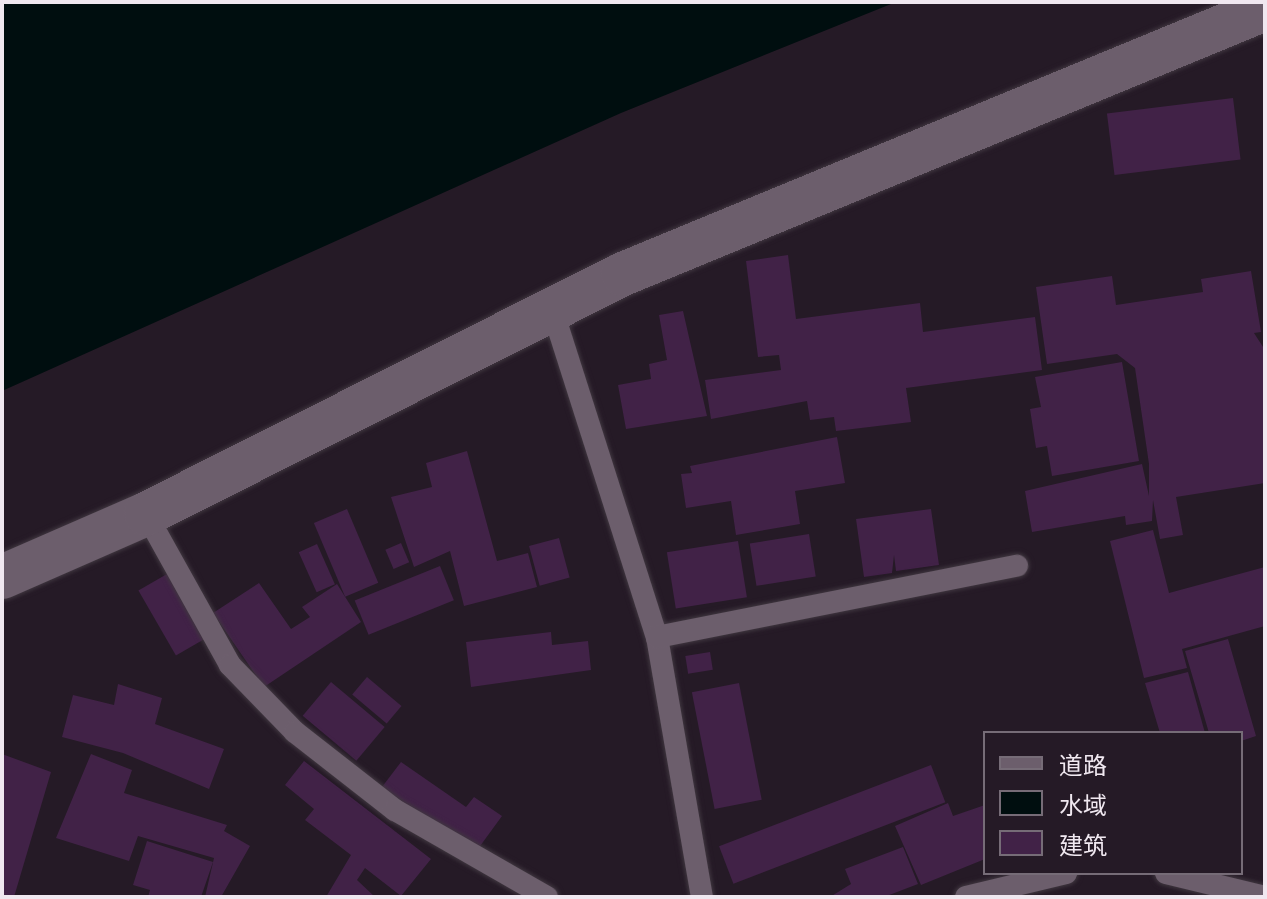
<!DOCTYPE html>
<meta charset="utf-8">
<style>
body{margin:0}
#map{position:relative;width:1267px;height:899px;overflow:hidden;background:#251a26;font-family:"Zilla Slab","Noto Sans SC",serif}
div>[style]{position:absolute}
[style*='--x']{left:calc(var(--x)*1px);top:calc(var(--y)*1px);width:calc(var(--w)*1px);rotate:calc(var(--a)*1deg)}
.water>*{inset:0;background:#000e0f}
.building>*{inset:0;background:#412247;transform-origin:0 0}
.roads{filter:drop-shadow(0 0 2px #403740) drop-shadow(0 0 2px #403740)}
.lane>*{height:22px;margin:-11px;padding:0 11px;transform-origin:11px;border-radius:11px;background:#6c5e6c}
.secondary>*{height:44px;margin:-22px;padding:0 22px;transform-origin:22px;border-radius:22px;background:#6c5e6c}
span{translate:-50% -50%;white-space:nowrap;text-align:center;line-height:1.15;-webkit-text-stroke:8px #251a26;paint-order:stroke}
.frame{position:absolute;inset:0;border:4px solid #f0e8f0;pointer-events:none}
.legend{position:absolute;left:983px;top:731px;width:260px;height:144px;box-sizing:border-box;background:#251a26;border:2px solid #766c77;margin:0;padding:10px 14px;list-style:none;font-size:24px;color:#f0e8f0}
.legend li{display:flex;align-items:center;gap:16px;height:40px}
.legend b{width:40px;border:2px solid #766c77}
</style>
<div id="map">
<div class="water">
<div style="clip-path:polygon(2px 2px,896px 2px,621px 113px,2px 391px)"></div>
</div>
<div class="building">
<div style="left:1233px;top:98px;width:62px;height:127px;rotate:83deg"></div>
<div style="clip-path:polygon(788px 255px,796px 319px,920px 303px,923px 332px,1035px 317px,1042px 370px,906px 388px,911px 422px,836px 431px,834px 417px,810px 420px,807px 401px,711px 419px,705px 380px,781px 370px,779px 355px,758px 357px,746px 261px)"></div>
<div style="clip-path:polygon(1251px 271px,1261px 332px,1254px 333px,1265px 350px,1265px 483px,1176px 497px,1183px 535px,1160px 539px,1153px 500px,1152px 521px,1126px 525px,1125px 516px,1032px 532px,1025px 491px,1142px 464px,1149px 496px,1149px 464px,1135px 368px,1117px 354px,1047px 364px,1036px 287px,1112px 276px,1116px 305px,1203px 292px,1201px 279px)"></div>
<div style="clip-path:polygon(683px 311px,707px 416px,626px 429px,618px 385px,651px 379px,649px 364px,667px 360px,659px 315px)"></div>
<div style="clip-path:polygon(1122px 362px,1139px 461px,1052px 476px,1047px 446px,1036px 448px,1030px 409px,1041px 407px,1035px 377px)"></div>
<div style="clip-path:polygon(837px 437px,845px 483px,795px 491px,800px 524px,736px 535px,731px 501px,686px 508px,681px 474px,692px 473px,690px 466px)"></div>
<div style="clip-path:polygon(467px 451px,497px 561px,528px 553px,537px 587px,464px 606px,450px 551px,414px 567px,391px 497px,432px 487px,426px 463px)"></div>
<div style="left:347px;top:509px;width:80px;height:36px;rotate:67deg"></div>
<div style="clip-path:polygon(931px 509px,939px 565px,896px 571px,894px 555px,892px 573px,864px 577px,856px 519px)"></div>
<div style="clip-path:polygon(1153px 530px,1169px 593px,1265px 567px,1265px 626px,1182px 649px,1187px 668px,1144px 678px,1110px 541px)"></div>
<div style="left:809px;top:534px;width:43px;height:60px;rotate:81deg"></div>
<div style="left:559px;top:538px;width:41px;height:31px;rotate:75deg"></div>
<div style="left:738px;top:541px;width:57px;height:72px;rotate:81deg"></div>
<div style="left:401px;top:543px;width:21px;height:17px;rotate:67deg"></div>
<div style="left:317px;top:544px;width:44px;height:20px;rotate:66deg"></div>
<div style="left:440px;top:566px;width:37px;height:92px;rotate:68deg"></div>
<div style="left:167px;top:574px;width:75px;height:33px;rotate:60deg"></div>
<div style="clip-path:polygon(259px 583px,291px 629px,310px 617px,302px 607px,337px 584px,361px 622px,264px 687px,213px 613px)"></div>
<div style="clip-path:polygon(551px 632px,552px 645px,588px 641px,591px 670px,471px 687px,466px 642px)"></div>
<div style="clip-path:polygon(1228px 639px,1256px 736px,1241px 741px,1241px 733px,1209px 733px,1185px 651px)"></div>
<div style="left:710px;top:652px;width:18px;height:25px;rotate:81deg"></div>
<div style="clip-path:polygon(1188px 672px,1205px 733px,1160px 733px,1145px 683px)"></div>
<div style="left:367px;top:677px;width:45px;height:23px;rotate:40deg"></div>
<div style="left:331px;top:682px;width:70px;height:44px;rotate:40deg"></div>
<div style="left:739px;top:683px;width:119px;height:48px;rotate:79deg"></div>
<div style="clip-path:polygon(118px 684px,162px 698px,155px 724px,224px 749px,209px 789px,123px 753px,62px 737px,73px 695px,114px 705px)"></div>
<div style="clip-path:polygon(2px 754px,51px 772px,14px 897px,2px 897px)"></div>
<div style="clip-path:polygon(91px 754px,132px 770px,124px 793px,227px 825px,224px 831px,250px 846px,221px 897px,205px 897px,214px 858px,138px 836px,129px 861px,56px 838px)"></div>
<div style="clip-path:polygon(304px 761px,431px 859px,401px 896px,365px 868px,357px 880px,375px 897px,326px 897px,351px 855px,305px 820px,314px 809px,285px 785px)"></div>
<div style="clip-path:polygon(401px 762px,466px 807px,474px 797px,502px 816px,475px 853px,382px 787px)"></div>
<div style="left:931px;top:765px;width:40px;height:227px;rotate:69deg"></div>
<div style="clip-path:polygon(948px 803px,953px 816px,985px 805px,985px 859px,921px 885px,895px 826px)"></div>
<div style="clip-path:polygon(147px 841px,213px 862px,201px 897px,148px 897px,150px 890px,133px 885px)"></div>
<div style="clip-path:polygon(903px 847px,918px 884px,884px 897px,830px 897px,851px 884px,845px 869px)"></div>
</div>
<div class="roads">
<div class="lane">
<div style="--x:554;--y:315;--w:338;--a:72.3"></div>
<div style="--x:657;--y:637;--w:264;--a:80.2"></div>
<div style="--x:146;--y:514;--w:173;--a:60.9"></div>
<div style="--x:230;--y:665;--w:93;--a:45.9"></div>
<div style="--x:295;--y:732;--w:127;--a:38"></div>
<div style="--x:395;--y:810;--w:175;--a:29.8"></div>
<div style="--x:657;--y:637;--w:367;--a:-11.2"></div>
<div style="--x:1166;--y:873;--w:102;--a:13.6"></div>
<div style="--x:966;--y:897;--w:103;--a:-13.5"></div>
</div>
<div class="secondary">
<div style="--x:2;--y:577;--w:157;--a:-23.6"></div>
<div style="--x:146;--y:514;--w:534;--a:-26.71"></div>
<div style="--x:623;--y:274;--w:695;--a:-22.43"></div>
</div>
</div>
<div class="frame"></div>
<ul class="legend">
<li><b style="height:10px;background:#6c5e6c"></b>道路</li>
<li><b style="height:22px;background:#000e0f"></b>水域</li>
<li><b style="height:22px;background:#412247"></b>建筑</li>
</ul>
</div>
